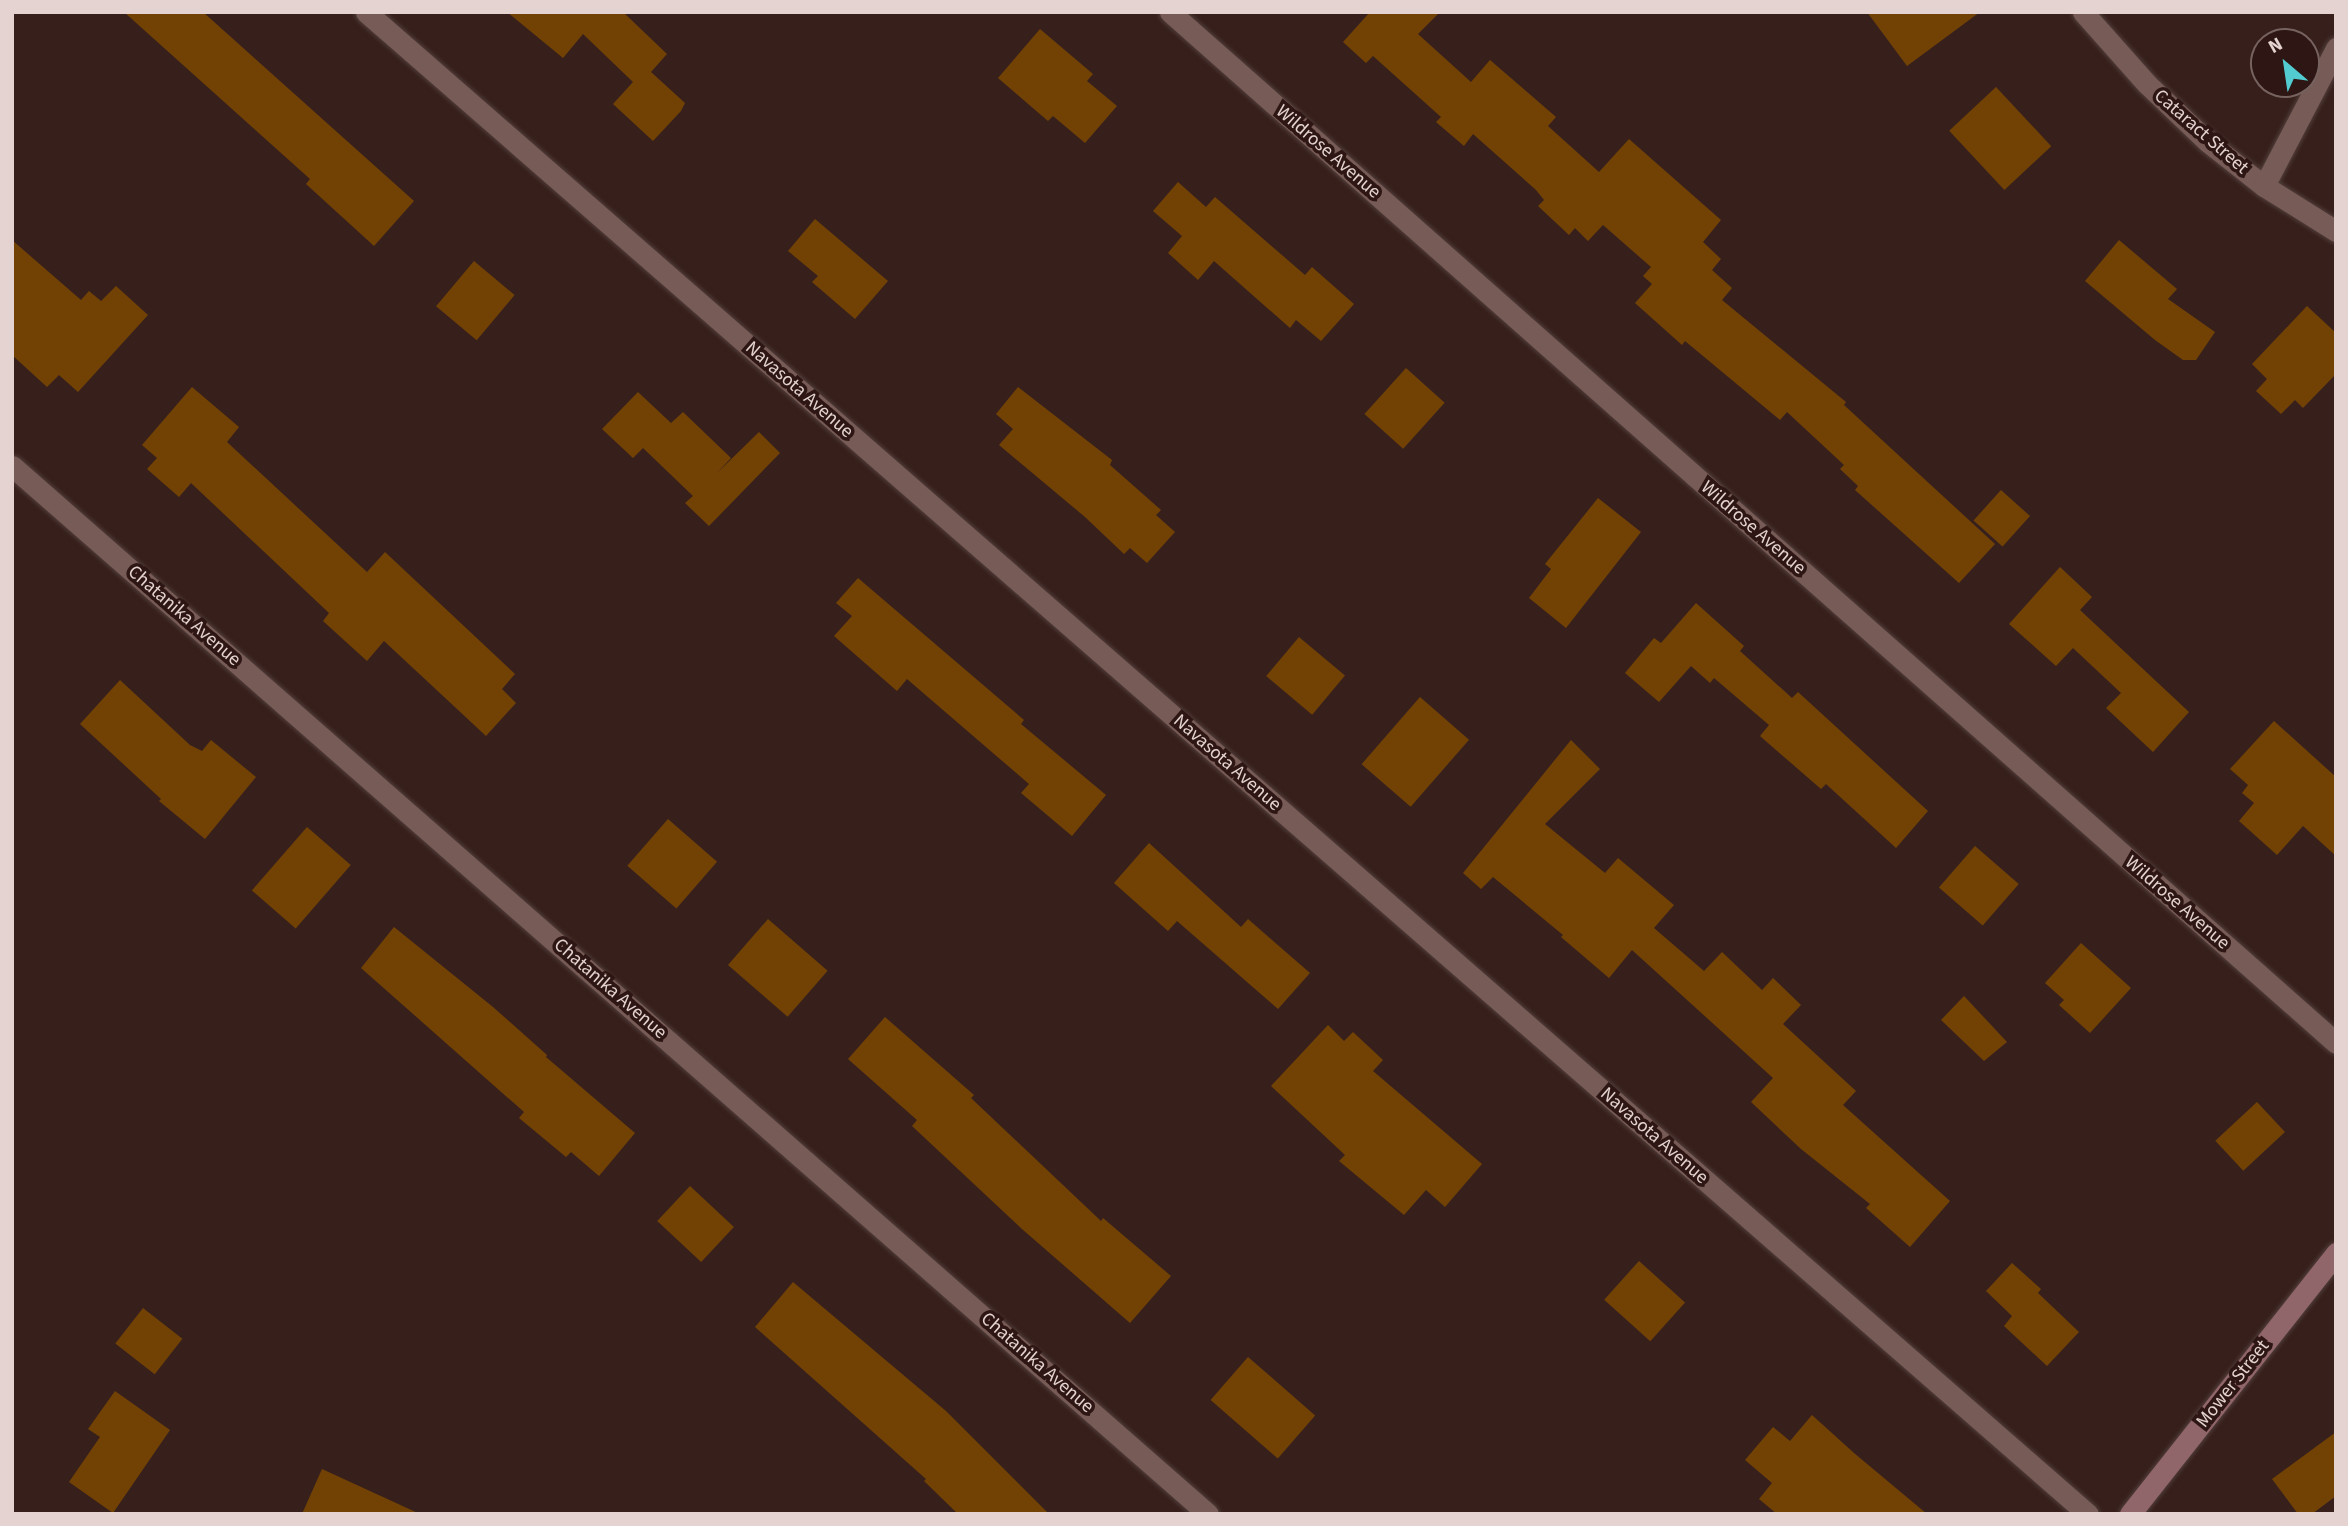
<!DOCTYPE html>
<style>
body{margin:0}
#map{position:relative;width:2348px;height:1526px;overflow:hidden;background:#37201c;font-family:"Source Sans 3",sans-serif}
div>[style]{position:absolute}
[style*='--x']{left:calc(var(--x)*1px);top:calc(var(--y)*1px);width:calc(var(--w)*1px);rotate:calc(var(--a)*1deg)}
.building>*{inset:0;background:#724205;transform-origin:0 0}
.roads{filter:drop-shadow(0 0 2px #513e3b) drop-shadow(0 0 2px #513e3b)}
.street>*{height:21px;margin:-10.5px;padding:0 10.5px;transform-origin:10.5px;border-radius:10.5px;background:#775b56}
.secondary>*{height:21px;margin:-10.5px;padding:0 10.5px;transform-origin:10.5px;border-radius:10.5px;background:#91666b}
span{translate:-50% -50%;white-space:nowrap;text-align:center;line-height:1.15;-webkit-text-stroke:7px #2d1613;paint-order:stroke}
.street-label{font-size:19px;color:#e4d3d0}
.frame{position:absolute;inset:0;border:14px solid #e4d3d0;pointer-events:none}
.north{position:absolute;left:2250px;top:28px;width:70px;height:70px;box-sizing:border-box;background:#2d1613;border:2px solid #76625f;border-radius:50%;rotate:331deg;font-size:19px;font-weight:700;line-height:28px;text-align:center;color:#e4d3d0}
.north::after{content:'';display:block;margin:auto;width:24px;height:32px;background:#52ccd0;clip-path:polygon(50% 0,100% 100%,50% 72%,0 100%)}
</style>
<div id="map">
<div class="building">
<div style="clip-path:polygon(124px 12px,203px 12px,414px 201px,374px 246px,306px 184px,310px 179px)"></div>
<div style="clip-path:polygon(507px 12px,623px 12px,667px 54px,651px 72px,685px 103px,681px 111px,653px 141px,613px 104px,633px 82px,583px 34px,563px 58px)"></div>
<div style="clip-path:polygon(1370px 12px,1440px 12px,1418px 34px,1471px 82px,1490px 60px,1556px 117px,1548px 126px,1599px 172px,1629px 139px,1721px 220px,1703px 242px,1721px 259px,1712px 270px,1732px 288px,1722px 300px,1846px 402px,1844px 405px,1995px 544px,1959px 583px,1855px 490px,1858px 486px,1840px 469px,1844px 465px,1787px 412px,1780px 420px,1685px 341px,1682px 345px,1635px 303px,1652px 284px,1643px 276px,1651px 267px,1603px 225px,1588px 241px,1575px 228px,1569px 235px,1538px 206px,1544px 200px,1536px 190px,1473px 134px,1464px 146px,1436px 122px,1441px 117px,1373px 56px,1366px 63px,1343px 42px)"></div>
<div style="clip-path:polygon(1867px 12px,1980px 12px,1907px 66px)"></div>
<div style="clip-path:polygon(1040px 29px,1093px 74px,1087px 81px,1117px 106px,1085px 143px,1053px 116px,1048px 121px,998px 78px)"></div>
<div style="left:1996px;top:87px;width:81px;height:64px;rotate:47deg"></div>
<div style="clip-path:polygon(1178px 182px,1206px 207px,1215px 197px,1305px 275px,1312px 267px,1354px 304px,1321px 341px,1296px 320px,1290px 328px,1214px 261px,1198px 280px,1168px 253px,1182px 236px,1153px 211px)"></div>
<div style="clip-path:polygon(815px 219px,888px 281px,855px 319px,812px 282px,818px 276px,788px 251px)"></div>
<div style="clip-path:polygon(12px 240px,81px 300px,89px 291px,101px 301px,116px 286px,148px 315px,78px 392px,59px 375px,47px 387px,12px 355px)"></div>
<div style="clip-path:polygon(2119px 240px,2177px 289px,2168px 299px,2215px 332px,2196px 360px,2183px 360px,2155px 340px,2085px 281px)"></div>
<div style="left:474px;top:261px;width:53px;height:59px;rotate:40deg"></div>
<div style="clip-path:polygon(2307px 306px,2336px 333px,2336px 374px,2303px 408px,2295px 400px,2281px 414px,2256px 391px,2267px 379px,2252px 364px)"></div>
<div style="left:1406px;top:368px;width:52px;height:62px;rotate:42deg"></div>
<div style="clip-path:polygon(192px 387px,239px 427px,227px 442px,367px 572px,385px 552px,515px 674px,502px 689px,516px 703px,486px 736px,384px 641px,367px 661px,323px 621px,329px 613px,191px 483px,179px 497px,147px 469px,157px 458px,142px 445px)"></div>
<div style="clip-path:polygon(1018px 387px,1112px 460px,1110px 465px,1161px 510px,1156px 515px,1175px 532px,1147px 563px,1130px 548px,1124px 554px,1085px 517px,999px 445px,1013px 429px,996px 414px)"></div>
<div style="clip-path:polygon(638px 392px,671px 423px,683px 412px,731px 458px,717px 473px,759px 432px,780px 453px,709px 526px,685px 503px,693px 496px,643px 448px,633px 458px,602px 429px)"></div>
<div style="left:2001px;top:490px;width:39px;height:41px;rotate:42deg"></div>
<div style="clip-path:polygon(1598px 498px,1641px 532px,1566px 628px,1529px 598px,1551px 569px,1545px 564px)"></div>
<div style="clip-path:polygon(2060px 567px,2092px 597px,2080px 610px,2189px 712px,2153px 752px,2106px 708px,2121px 693px,2073px 648px,2056px 666px,2009px 624px)"></div>
<div style="clip-path:polygon(858px 578px,1024px 720px,1021px 724px,1106px 795px,1072px 836px,1021px 793px,1029px 784px,907px 679px,897px 691px,834px 636px,852px 616px,836px 603px)"></div>
<div style="clip-path:polygon(1696px 603px,1744px 646px,1740px 651px,1792px 698px,1798px 692px,1928px 811px,1896px 848px,1826px 784px,1821px 789px,1760px 736px,1769px 725px,1714px 678px,1710px 683px,1691px 666px,1659px 702px,1625px 673px,1654px 638px,1661px 643px)"></div>
<div style="left:1299px;top:637px;width:60px;height:51px;rotate:40deg"></div>
<div style="clip-path:polygon(120px 680px,190px 745px,202px 751px,211px 740px,256px 777px,205px 839px,159px 801px,161px 799px,80px 724px)"></div>
<div style="left:1420px;top:697px;width:65px;height:89px;rotate:41deg"></div>
<div style="clip-path:polygon(2274px 721px,2336px 777px,2336px 856px,2303px 826px,2277px 855px,2239px 821px,2254px 803px,2242px 793px,2248px 785px,2230px 769px)"></div>
<div style="clip-path:polygon(1571px 740px,1600px 769px,1545px 824px,1605px 873px,1618px 858px,1674px 905px,1654px 928px,1704px 971px,1722px 952px,1762px 990px,1773px 978px,1801px 1005px,1783px 1024px,1856px 1091px,1843px 1105px,1950px 1201px,1910px 1247px,1866px 1208px,1870px 1204px,1801px 1149px,1751px 1102px,1773px 1078px,1632px 950px,1609px 978px,1561px 937px,1563px 935px,1493px 877px,1481px 889px,1463px 873px)"></div>
<div style="left:668px;top:819px;width:65px;height:62px;rotate:41deg"></div>
<div style="left:307px;top:827px;width:58px;height:84px;rotate:41deg"></div>
<div style="clip-path:polygon(1149px 843px,1241px 927px,1248px 919px,1310px 973px,1278px 1009px,1177px 921px,1168px 931px,1114px 883px)"></div>
<div style="left:1975px;top:846px;width:58px;height:55px;rotate:41deg"></div>
<div style="left:768px;top:919px;width:79px;height:61px;rotate:41deg"></div>
<div style="clip-path:polygon(394px 927px,493px 1007px,547px 1055px,546px 1057px,635px 1133px,599px 1176px,571px 1152px,566px 1157px,519px 1118px,524px 1112px,361px 968px)"></div>
<div style="clip-path:polygon(2081px 943px,2131px 988px,2090px 1033px,2059px 1005px,2064px 1000px,2045px 983px)"></div>
<div style="clip-path:polygon(1964px 996px,2007px 1042px,1984px 1061px,1941px 1020px)"></div>
<div style="clip-path:polygon(885px 1017px,974px 1095px,971px 1098px,1101px 1221px,1103px 1218px,1171px 1276px,1130px 1323px,1022px 1229px,912px 1126px,917px 1120px,848px 1059px)"></div>
<div style="clip-path:polygon(1328px 1025px,1344px 1041px,1353px 1032px,1383px 1060px,1373px 1071px,1482px 1164px,1445px 1207px,1426px 1190px,1404px 1215px,1339px 1161px,1345px 1155px,1271px 1086px)"></div>
<div style="left:2257px;top:1102px;width:41px;height:57px;rotate:47deg"></div>
<div style="left:690px;top:1186px;width:60px;height:48px;rotate:43deg"></div>
<div style="left:1639px;top:1261px;width:62px;height:52px;rotate:42deg"></div>
<div style="clip-path:polygon(2012px 1263px,2041px 1289px,2038px 1293px,2079px 1332px,2047px 1366px,2004px 1326px,2012px 1316px,1986px 1291px)"></div>
<div style="clip-path:polygon(793px 1282px,946px 1411px,1049px 1514px,958px 1514px,924px 1481px,926px 1479px,755px 1327px)"></div>
<div style="left:143px;top:1308px;width:50px;height:45px;rotate:38deg"></div>
<div style="left:1248px;top:1357px;width:89px;height:57px;rotate:41deg"></div>
<div style="clip-path:polygon(115px 1391px,170px 1430px,113px 1513px,69px 1482px,100px 1437px,88px 1429px)"></div>
<div style="clip-path:polygon(1812px 1415px,1854px 1453px,1927px 1514px,1777px 1514px,1759px 1499px,1772px 1483px,1745px 1460px,1773px 1427px,1790px 1441px)"></div>
<div style="clip-path:polygon(2336px 1432px,2336px 1496px,2312px 1514px,2298px 1514px,2272px 1479px)"></div>
<div style="clip-path:polygon(322px 1469px,420px 1514px,302px 1514px)"></div>
</div>
<div class="roads">
<div class="street">
<div style="--x:366;--y:12;--w:2285;--a:41.1"></div>
<div style="--x:1170;--y:12;--w:1556;--a:41.48"></div>
<div style="--x:2083;--y:12;--w:96;--a:48.4"></div>
<div style="--x:2147;--y:84;--w:84;--a:43.6"></div>
<div style="--x:2208;--y:142;--w:71;--a:38.2"></div>
<div style="--x:2264;--y:186;--w:85;--a:32"></div>
<div style="--x:2264;--y:186;--w:156;--a:-62.4"></div>
<div style="--x:12;--y:466;--w:1590;--a:41.23"></div>
</div>
<div class="secondary">
<div style="--x:2130;--y:1514;--w:333;--a:-51.7"></div>
</div>
</div>
<div class="street-label">
<span style="left:2201px;top:132px;rotate:41deg">Cataract Street</span>
<span style="left:1328px;top:152px;rotate:41deg">Wildrose Avenue</span>
<span style="left:799px;top:390px;rotate:41deg">Navasota Avenue</span>
<span style="left:1753px;top:528px;rotate:41deg">Wildrose Avenue</span>
<span style="left:184px;top:616px;rotate:41deg">Chatanika Avenue</span>
<span style="left:1227px;top:763px;rotate:41deg">Navasota Avenue</span>
<span style="left:2177px;top:903px;rotate:41deg">Wildrose Avenue</span>
<span style="left:610px;top:989px;rotate:41deg">Chatanika Avenue</span>
<span style="left:1654px;top:1136px;rotate:41deg">Navasota Avenue</span>
<span style="left:1037px;top:1363px;rotate:41deg">Chatanika Avenue</span>
<span style="left:2233px;top:1384px;rotate:-52deg">Mower Street</span>
</div>
<div class="frame"></div>
<div class="north">N</div>
</div>
